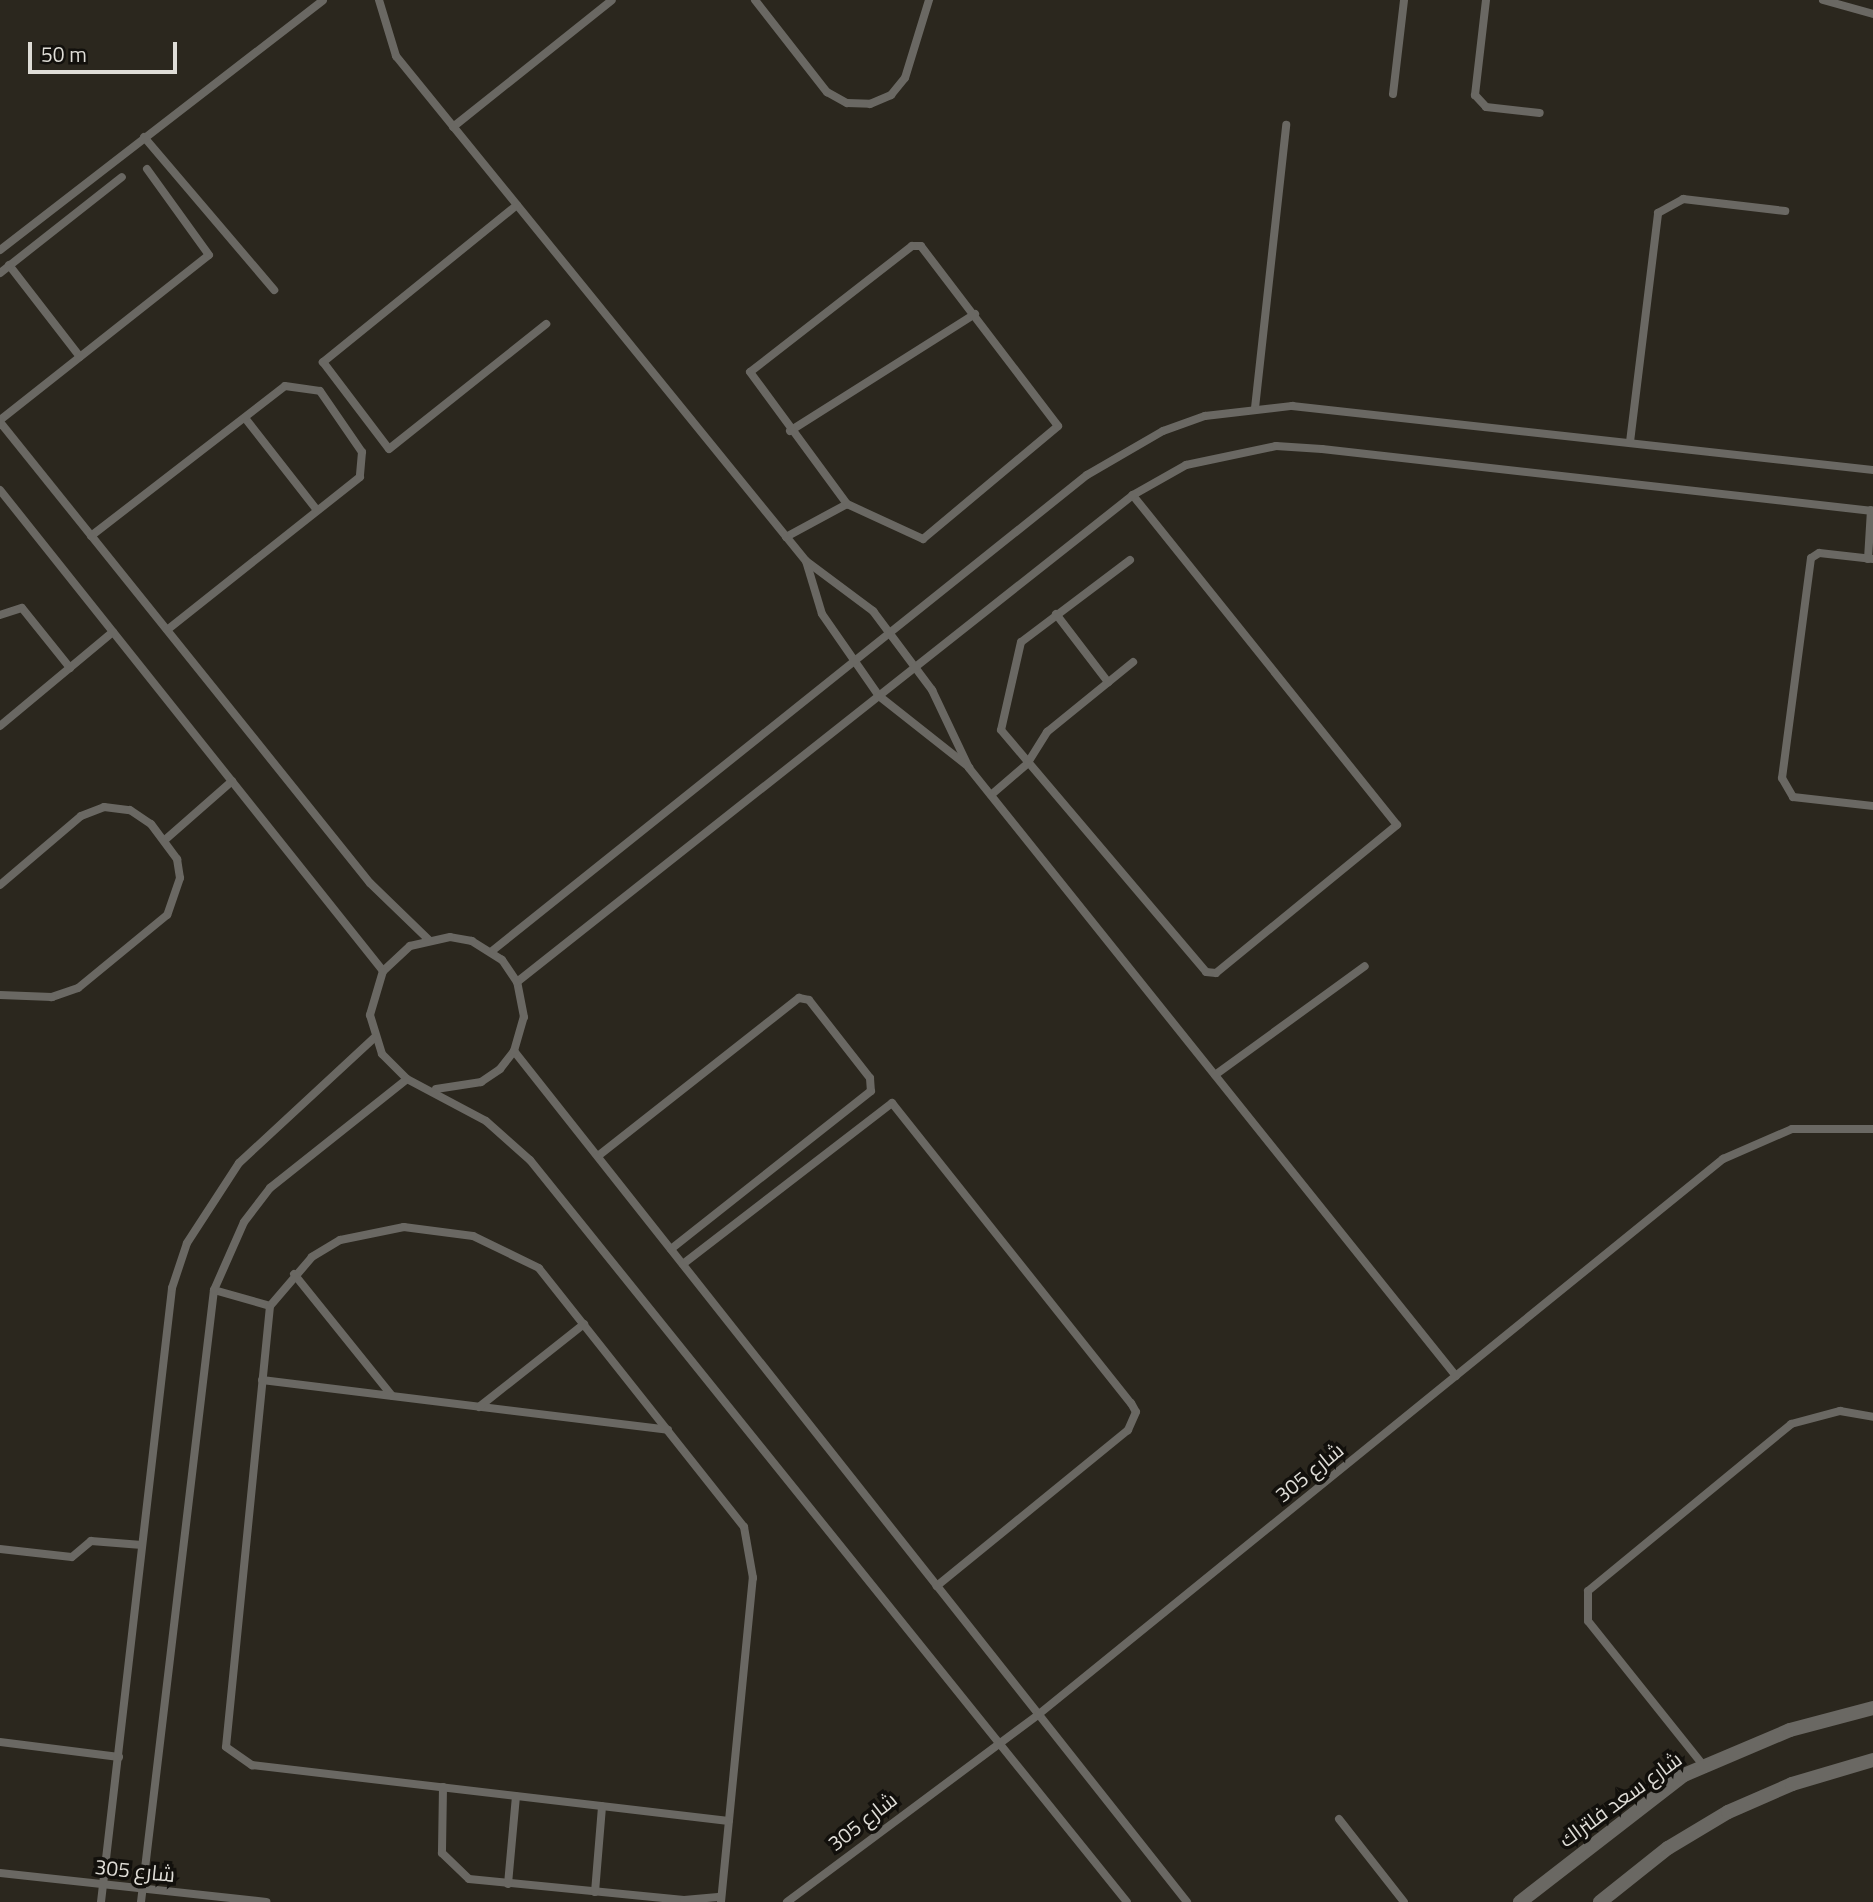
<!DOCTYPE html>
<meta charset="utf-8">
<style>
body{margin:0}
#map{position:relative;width:1873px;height:1902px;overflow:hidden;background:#2b271e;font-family:"Titillium Web",Cairo,sans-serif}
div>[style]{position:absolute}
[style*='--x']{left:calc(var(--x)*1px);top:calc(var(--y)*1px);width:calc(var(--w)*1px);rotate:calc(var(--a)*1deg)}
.service>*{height:8px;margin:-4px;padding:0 4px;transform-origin:4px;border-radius:4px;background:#6a6863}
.tertiary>*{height:14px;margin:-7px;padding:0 7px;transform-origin:7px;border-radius:7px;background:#6a6863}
span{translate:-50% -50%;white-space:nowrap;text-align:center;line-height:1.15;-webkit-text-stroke:7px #12100c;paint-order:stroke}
.street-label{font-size:21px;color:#dfddd7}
.scale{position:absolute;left:28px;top:42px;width:149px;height:32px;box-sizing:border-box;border:4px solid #dfddd7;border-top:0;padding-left:9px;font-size:21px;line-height:24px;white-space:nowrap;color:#dfddd7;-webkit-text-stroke:5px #12100c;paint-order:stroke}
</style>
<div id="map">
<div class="service">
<div style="--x:379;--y:0;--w:59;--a:73.1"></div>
<div style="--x:396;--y:56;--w:650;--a:50.93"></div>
<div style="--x:806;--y:561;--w:84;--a:36.7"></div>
<div style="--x:873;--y:611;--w:99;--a:53.2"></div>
<div style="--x:932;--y:690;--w:86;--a:64.6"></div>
<div style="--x:969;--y:768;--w:779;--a:51.31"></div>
<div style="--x:755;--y:0;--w:117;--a:52"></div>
<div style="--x:827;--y:92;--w:23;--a:29"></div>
<div style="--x:847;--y:103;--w:23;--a:2"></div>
<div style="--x:870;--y:104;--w:23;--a:-23"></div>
<div style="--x:891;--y:95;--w:22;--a:-51"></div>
<div style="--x:905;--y:78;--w:82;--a:-72.9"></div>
<div style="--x:1486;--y:0;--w:96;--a:96.6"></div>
<div style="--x:1475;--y:95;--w:16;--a:47"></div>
<div style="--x:1486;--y:107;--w:54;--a:6.3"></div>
<div style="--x:1823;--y:0;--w:52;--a:15.6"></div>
<div style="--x:1393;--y:94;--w:95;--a:-83.3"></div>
<div style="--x:453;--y:127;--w:203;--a:-38.6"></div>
<div style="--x:144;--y:137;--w:201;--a:49.6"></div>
<div style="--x:517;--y:205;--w:250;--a:141"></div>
<div style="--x:323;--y:362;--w:109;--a:52.8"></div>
<div style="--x:389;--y:449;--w:201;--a:-38.5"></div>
<div style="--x:0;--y:250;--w:408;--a:-37.7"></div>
<div style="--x:9;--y:265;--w:116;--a:52.3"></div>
<div style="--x:0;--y:273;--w:155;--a:-38.2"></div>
<div style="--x:1255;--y:408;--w:285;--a:-83.7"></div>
<div style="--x:245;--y:418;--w:117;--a:52"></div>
<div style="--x:0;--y:420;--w:266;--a:-38.3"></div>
<div style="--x:209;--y:255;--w:106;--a:-125.8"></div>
<div style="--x:0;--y:422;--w:591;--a:51.25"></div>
<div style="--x:370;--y:883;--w:81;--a:44"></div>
<div style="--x:790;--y:431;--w:219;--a:-32.3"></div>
<div style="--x:1630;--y:442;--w:231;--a:-83"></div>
<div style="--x:1658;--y:213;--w:29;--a:-29"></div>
<div style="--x:1683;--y:199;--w:103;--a:6.7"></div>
<div style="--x:0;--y:490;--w:615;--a:51.47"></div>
<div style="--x:91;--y:536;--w:245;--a:-37.7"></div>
<div style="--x:285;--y:386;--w:35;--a:8"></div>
<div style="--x:320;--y:391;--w:74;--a:55.5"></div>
<div style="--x:362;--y:452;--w:25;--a:95"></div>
<div style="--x:360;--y:477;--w:246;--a:141.6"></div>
<div style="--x:786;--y:537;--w:69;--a:-28.4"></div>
<div style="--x:847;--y:504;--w:84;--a:24.7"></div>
<div style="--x:923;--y:539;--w:176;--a:-39.9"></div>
<div style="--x:1058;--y:426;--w:226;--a:-127.3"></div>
<div style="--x:921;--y:246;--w:9;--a:180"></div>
<div style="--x:912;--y:246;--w:205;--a:142.1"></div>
<div style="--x:750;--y:372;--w:164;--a:53.7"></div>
<div style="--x:1868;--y:559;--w:49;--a:-86.5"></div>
<div style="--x:1873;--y:559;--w:54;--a:-173.7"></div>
<div style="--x:1819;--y:553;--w:9;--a:148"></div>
<div style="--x:1811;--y:558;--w:222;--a:97.5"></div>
<div style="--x:1782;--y:778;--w:22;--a:60"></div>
<div style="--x:1793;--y:797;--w:81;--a:6.4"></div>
<div style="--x:1130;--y:560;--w:136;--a:143"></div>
<div style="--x:1021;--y:642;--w:90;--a:102.8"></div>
<div style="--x:1001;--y:730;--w:317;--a:49.7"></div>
<div style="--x:1206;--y:972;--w:10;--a:6"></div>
<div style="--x:1216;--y:973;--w:234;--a:-39.3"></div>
<div style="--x:1397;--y:825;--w:423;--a:-128.7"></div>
<div style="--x:806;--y:561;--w:55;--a:73.2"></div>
<div style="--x:822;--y:614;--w:100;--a:55.2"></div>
<div style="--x:879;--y:696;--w:115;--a:38.3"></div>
<div style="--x:1056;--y:614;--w:86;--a:52.6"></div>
<div style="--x:0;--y:615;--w:23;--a:-18"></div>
<div style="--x:22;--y:608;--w:77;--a:51.3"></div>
<div style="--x:0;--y:726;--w:147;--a:-39.8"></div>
<div style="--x:991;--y:795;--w:48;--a:-40.7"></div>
<div style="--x:1027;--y:764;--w:38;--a:-58"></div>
<div style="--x:1047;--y:732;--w:111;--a:-39.1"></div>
<div style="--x:166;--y:839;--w:88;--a:-41.3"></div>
<div style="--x:0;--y:885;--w:106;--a:-40.4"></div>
<div style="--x:81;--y:816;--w:25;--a:-21"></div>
<div style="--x:104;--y:807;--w:26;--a:7"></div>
<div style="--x:130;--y:810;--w:25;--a:34"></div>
<div style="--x:151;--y:824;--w:44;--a:53.4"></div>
<div style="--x:177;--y:859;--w:19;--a:81"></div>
<div style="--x:180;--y:878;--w:39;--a:109"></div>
<div style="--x:167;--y:915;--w:115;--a:140.6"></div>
<div style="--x:78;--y:988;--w:28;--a:161"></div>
<div style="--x:52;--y:997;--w:52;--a:-177.8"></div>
<div style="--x:492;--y:951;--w:762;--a:-38.66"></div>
<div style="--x:1087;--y:475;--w:88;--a:-30.1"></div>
<div style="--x:1163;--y:431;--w:45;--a:-19.7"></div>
<div style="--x:1205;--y:416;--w:88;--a:-6.6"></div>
<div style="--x:1292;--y:406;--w:585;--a:6.29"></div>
<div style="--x:517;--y:982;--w:785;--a:-38.33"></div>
<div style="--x:1133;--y:495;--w:61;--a:-29.5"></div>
<div style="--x:1186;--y:465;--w:92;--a:-11.9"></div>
<div style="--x:1276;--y:446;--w:46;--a:3.7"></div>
<div style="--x:1322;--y:449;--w:554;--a:6.42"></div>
<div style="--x:514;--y:1051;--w:1085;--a:51.66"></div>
<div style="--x:1215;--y:1075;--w:185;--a:-36"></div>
<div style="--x:436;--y:1089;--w:46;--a:-8.8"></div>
<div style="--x:481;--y:1082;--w:23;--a:-34"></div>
<div style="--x:500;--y:1069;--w:23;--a:-52"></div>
<div style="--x:514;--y:1051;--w:35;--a:-74"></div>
<div style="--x:524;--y:1017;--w:36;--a:-101"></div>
<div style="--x:517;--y:982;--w:27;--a:-124"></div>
<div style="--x:502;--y:960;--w:36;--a:-148"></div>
<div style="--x:472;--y:941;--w:22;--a:-170"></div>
<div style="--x:450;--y:937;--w:41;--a:167.3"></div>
<div style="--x:410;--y:946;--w:37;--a:137"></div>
<div style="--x:383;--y:971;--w:46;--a:106.5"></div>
<div style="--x:370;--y:1015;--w:41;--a:72.9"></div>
<div style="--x:382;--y:1054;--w:35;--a:45"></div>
<div style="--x:407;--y:1079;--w:89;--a:28"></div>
<div style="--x:486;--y:1121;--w:59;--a:41.6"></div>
<div style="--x:530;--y:1160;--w:952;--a:51.18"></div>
<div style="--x:598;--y:1156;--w:256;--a:-38.2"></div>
<div style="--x:799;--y:998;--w:10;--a:11"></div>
<div style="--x:809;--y:1000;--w:99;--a:52"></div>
<div style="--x:870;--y:1078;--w:13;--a:86"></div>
<div style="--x:871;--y:1091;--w:255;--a:141.7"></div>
<div style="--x:683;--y:1264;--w:264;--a:-37.6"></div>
<div style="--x:892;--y:1103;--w:384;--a:51.5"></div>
<div style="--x:1131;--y:1403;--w:10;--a:61"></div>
<div style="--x:1136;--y:1412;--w:20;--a:114"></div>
<div style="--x:1128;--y:1430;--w:247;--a:140.8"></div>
<div style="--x:294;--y:1274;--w:156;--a:51.2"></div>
<div style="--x:214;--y:1290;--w:58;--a:15.9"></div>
<div style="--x:262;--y:1380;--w:409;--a:7"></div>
<div style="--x:479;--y:1407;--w:134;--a:-38.3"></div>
<div style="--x:0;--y:1549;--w:72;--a:6.3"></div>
<div style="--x:72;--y:1557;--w:25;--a:-40"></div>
<div style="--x:91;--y:1541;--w:51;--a:4.5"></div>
<div style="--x:0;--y:1742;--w:120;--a:7.2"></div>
<div style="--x:1703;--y:1765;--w:184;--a:-128.6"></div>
<div style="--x:1588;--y:1621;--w:30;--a:-90"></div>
<div style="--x:1588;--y:1591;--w:263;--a:-39.4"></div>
<div style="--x:1791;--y:1424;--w:51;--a:-14.9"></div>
<div style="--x:1840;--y:1411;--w:34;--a:10"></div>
<div style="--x:443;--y:1787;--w:66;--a:90.9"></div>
<div style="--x:442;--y:1853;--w:37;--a:44"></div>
<div style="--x:469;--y:1879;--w:216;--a:5.6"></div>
<div style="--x:684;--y:1900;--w:37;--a:-5"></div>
<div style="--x:1339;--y:1819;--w:105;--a:51.9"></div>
<div style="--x:0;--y:1873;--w:268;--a:6.2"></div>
<div style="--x:508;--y:1884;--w:88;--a:-84.8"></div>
<div style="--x:595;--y:1892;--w:86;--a:-85.3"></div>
<div style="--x:101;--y:1902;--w:618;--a:-83.4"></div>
<div style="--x:172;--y:1288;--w:47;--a:-71.6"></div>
<div style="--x:187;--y:1243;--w:95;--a:-57"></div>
<div style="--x:239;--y:1163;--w:184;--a:-42.8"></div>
<div style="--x:141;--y:1902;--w:616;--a:-83.2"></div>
<div style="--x:214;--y:1290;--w:74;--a:-66.2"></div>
<div style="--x:244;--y:1222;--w:43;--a:-52.6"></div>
<div style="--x:270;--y:1188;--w:175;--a:-38.5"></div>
<div style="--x:721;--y:1902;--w:326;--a:-84.4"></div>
<div style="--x:753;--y:1578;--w:52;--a:-100"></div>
<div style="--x:744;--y:1527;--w:330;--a:-128.4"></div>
<div style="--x:539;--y:1268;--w:73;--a:-154.1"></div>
<div style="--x:473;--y:1236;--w:70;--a:-172.6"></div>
<div style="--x:404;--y:1227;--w:65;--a:168.5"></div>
<div style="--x:340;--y:1240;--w:33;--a:149"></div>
<div style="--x:312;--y:1257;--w:65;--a:130.6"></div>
<div style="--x:270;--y:1306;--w:443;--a:95.7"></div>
<div style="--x:226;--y:1747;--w:32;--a:35"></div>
<div style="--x:252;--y:1765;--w:480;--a:6.7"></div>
<div style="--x:787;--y:1902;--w:314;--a:-36.7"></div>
<div style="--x:1039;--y:1714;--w:881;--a:-39.06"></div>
<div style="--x:1723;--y:1159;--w:75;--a:-23.5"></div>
<div style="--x:1792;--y:1129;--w:81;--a:0"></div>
</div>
<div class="tertiary">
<div style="--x:1520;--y:1902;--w:207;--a:-37.8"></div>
<div style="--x:1684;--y:1775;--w:115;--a:-23"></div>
<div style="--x:1790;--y:1730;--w:86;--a:-14.8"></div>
<div style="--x:1600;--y:1902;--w:87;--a:-38.5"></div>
<div style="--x:1668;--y:1848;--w:70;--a:-31"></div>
<div style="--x:1728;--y:1812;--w:70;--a:-23.6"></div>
<div style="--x:1792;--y:1784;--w:84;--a:-16.5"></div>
</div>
<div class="street-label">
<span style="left:1309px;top:1472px;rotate:-39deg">شارع 305</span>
<span style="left:1620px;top:1799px;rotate:-36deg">شارع سعد فلتراك</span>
<span style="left:862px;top:1821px;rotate:-38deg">شارع 305</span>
<span style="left:135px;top:1870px;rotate:6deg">شارع 305</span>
</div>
<div class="scale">50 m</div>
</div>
